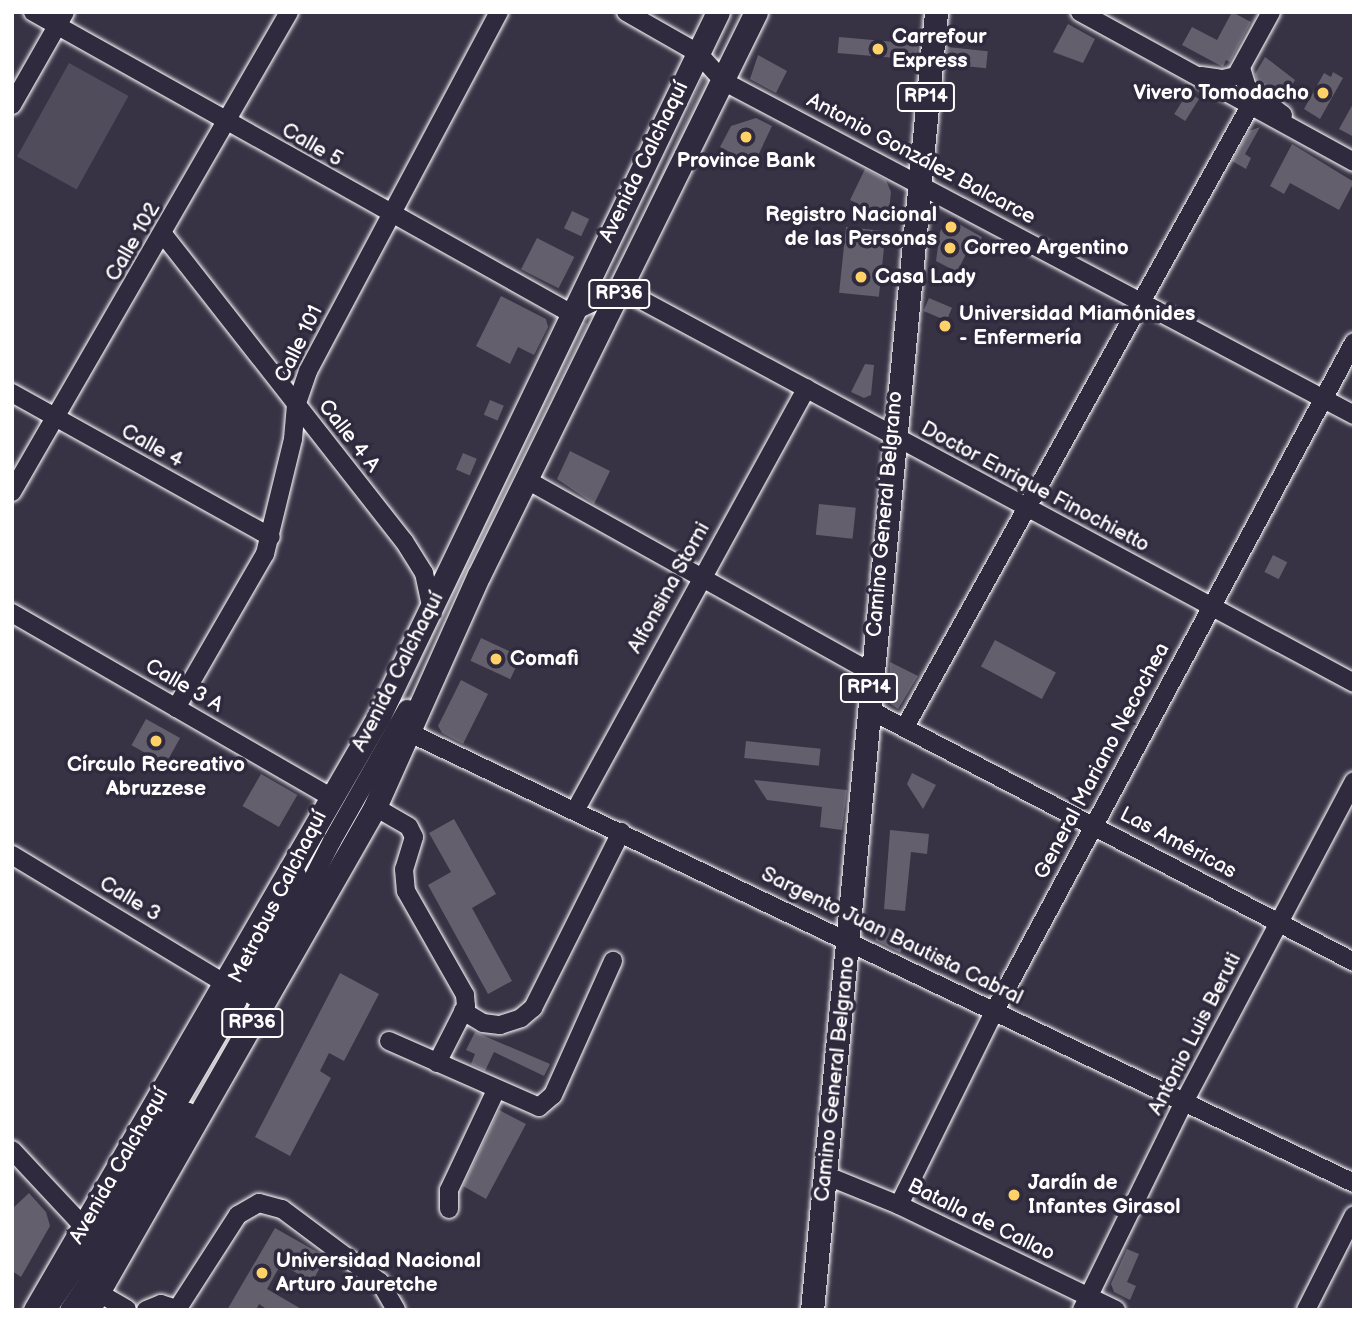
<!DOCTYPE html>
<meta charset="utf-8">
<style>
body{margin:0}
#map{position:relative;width:1366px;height:1322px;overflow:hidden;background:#373345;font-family:"Balsamiq Sans",sans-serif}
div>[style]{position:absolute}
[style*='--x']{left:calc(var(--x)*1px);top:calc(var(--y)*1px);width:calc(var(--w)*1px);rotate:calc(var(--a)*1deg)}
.green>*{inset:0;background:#514c5c;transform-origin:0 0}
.building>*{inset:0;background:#635f6d;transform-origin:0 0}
.roads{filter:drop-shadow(0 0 2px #fff) drop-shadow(0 0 2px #fff)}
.minor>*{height:18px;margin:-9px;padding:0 9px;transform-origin:9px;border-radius:9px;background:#2f2a3d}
.major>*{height:23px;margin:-11.5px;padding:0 11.5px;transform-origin:11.5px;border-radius:11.5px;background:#2f2a3d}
.dots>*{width:19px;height:19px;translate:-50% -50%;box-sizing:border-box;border:4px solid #2f2a3d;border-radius:50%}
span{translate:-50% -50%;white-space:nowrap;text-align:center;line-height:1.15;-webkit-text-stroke:7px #2f2a3d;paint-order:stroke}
.shield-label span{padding:2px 5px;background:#2f2a3d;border:2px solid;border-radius:5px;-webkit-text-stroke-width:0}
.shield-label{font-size:19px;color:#fff;font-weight:700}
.poi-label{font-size:21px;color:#fff;font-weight:700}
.left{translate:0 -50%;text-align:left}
.right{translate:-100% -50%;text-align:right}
.street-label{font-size:21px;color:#fff}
.frame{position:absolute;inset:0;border:14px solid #fff;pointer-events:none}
</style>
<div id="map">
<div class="green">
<div style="left:69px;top:63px;width:68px;height:107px;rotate:29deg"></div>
<div style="left:704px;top:73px;width:8px;height:239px;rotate:23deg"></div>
<div style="clip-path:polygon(582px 321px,588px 324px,400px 707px,438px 617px)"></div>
</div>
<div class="building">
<div style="clip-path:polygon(1232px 12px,1251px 22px,1230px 62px,1226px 60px,1223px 67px,1182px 45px,1192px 27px,1217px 40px)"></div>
<div style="clip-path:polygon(1068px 24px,1095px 39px,1083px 63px,1053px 52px)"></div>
<div style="left:839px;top:37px;width:79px;height:16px;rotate:5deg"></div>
<div style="left:947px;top:47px;width:41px;height:17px;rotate:6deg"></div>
<div style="clip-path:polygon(758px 55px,787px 71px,776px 93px,750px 79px)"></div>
<div style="clip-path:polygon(1265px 57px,1295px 80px,1284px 99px,1257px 81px,1255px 74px)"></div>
<div style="clip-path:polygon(1333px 72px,1343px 78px,1320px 119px,1304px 109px,1324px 73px,1331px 77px)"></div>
<div style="left:1188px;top:92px;width:13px;height:26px;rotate:32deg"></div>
<div style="clip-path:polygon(1354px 102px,1354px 137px,1339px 129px)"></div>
<div style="clip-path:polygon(756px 118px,772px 126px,754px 164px,720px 147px,731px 126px)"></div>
<div style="clip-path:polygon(1260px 127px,1245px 154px,1251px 158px,1246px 169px,1232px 161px,1249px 131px)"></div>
<div style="clip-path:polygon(1292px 144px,1354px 182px,1339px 210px,1290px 183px,1284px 194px,1270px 186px)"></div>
<div style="clip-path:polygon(865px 169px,886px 180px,891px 192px,888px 220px,850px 200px)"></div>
<div style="left:572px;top:211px;width:19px;height:19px;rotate:25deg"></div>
<div style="clip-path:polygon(948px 218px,982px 237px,975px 251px,969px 248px,957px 272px,936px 261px,940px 232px)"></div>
<div style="left:846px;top:227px;width:40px;height:66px;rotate:6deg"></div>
<div style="left:537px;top:238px;width:42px;height:35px;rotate:27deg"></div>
<div style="clip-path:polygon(501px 296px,546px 319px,548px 327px,534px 355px,518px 347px,510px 364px,476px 346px)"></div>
<div style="left:929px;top:298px;width:25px;height:14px;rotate:23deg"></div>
<div style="clip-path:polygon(865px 364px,874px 365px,871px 395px,864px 398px,851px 392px)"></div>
<div style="left:490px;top:400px;width:15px;height:16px;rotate:23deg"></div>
<div style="clip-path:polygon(570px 451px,610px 471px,594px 504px,557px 479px)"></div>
<div style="left:463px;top:453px;width:15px;height:18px;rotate:23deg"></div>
<div style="left:819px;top:504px;width:37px;height:31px;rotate:6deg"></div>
<div style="left:1273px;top:555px;width:16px;height:19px;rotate:27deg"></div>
<div style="left:481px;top:638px;width:44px;height:25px;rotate:25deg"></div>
<div style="left:995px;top:640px;width:69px;height:30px;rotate:28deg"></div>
<div style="clip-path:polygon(890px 662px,918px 676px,898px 709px,888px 702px)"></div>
<div style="clip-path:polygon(461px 680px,488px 694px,463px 744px,442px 733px,438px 726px)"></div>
<div style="left:146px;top:719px;width:39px;height:30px;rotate:29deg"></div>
<div style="left:746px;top:741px;width:75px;height:17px;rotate:6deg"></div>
<div style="clip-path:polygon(912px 773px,936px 785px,923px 809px,907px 784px)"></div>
<div style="left:261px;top:774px;width:42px;height:37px;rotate:30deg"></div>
<div style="clip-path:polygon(754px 780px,847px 790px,842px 830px,820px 827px,822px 807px,767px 800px)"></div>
<div style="clip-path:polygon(454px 819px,496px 894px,472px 908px,512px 981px,488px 994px,428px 885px,451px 872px,429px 833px)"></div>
<div style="clip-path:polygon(890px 830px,929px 834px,927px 854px,911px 852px,905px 911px,884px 909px)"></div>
<div style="left:883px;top:925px;width:28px;height:17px;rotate:27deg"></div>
<div style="clip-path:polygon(340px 973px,379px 994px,344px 1061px,329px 1053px,320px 1071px,331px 1078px,290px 1156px,255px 1137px)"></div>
<div style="clip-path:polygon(475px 1032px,550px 1064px,544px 1076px,494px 1052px,485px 1071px,471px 1064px,475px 1054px,466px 1050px)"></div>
<div style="clip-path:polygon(499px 1110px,526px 1124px,486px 1199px,463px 1186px)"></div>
<div style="clip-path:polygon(29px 1193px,46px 1212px,50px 1226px,21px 1277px,12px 1271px,12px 1209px)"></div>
<div style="clip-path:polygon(275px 1228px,326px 1257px,312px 1282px,281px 1264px,267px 1289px,303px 1310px,268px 1310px,259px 1304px,256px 1310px,227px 1310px)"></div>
<div style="clip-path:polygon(1127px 1249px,1139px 1254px,1127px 1282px,1136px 1286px,1130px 1300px,1114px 1292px,1111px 1284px)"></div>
</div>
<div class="roads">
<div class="minor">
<div style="--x:33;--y:12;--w:616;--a:29.27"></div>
<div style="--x:570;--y:313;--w:56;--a:-25.2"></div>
<div style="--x:621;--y:289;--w:832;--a:28.26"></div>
<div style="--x:626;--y:12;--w:83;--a:29.7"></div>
<div style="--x:698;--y:53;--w:38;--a:48"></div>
<div style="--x:723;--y:81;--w:714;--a:27.89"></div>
<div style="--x:1080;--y:12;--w:312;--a:28.7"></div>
<div style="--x:1241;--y:68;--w:21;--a:73"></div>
<div style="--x:1247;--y:88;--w:45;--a:36.9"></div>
<div style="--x:1201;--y:76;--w:22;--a:8"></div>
<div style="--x:1223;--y:79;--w:13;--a:-13"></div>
<div style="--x:1236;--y:76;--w:73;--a:-61.3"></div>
<div style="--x:12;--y:105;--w:107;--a:-60.3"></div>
<div style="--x:163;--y:234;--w:390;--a:51.9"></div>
<div style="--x:404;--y:541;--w:38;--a:58"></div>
<div style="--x:424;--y:573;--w:35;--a:78"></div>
<div style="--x:12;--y:393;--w:296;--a:29.1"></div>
<div style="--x:527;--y:480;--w:393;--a:29.2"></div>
<div style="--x:12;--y:492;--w:554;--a:-60.01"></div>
<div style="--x:12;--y:613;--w:370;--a:30"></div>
<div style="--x:332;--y:798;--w:12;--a:114"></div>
<div style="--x:176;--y:708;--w:178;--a:-60"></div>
<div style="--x:265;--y:554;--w:118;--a:-76.3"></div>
<div style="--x:293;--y:439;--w:33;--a:-85"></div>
<div style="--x:296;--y:406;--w:37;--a:-71"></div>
<div style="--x:308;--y:371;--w:407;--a:-62"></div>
<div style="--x:868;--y:709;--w:548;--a:27.5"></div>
<div style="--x:905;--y:727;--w:708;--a:-60.94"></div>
<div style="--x:410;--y:733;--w:1046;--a:25.49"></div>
<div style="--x:375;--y:807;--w:39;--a:30"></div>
<div style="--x:409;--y:827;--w:11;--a:63"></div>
<div style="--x:414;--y:837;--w:34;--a:107"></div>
<div style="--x:404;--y:869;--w:22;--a:85"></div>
<div style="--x:406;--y:891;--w:120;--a:60.4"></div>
<div style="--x:465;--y:995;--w:11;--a:85"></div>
<div style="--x:466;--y:1006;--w:64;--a:117"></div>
<div style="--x:575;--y:811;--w:482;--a:-61.3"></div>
<div style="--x:12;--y:855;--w:248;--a:31.1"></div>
<div style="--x:253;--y:996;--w:174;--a:-63"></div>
<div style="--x:332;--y:841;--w:152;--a:-60.4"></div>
<div style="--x:463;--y:1011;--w:23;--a:31"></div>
<div style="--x:483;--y:1023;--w:17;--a:7"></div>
<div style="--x:500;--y:1025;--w:22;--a:-18"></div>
<div style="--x:521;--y:1018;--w:16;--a:-40"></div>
<div style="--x:533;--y:1008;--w:197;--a:-63.4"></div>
<div style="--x:389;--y:1041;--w:164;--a:23.7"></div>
<div style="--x:539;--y:1107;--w:18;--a:-41"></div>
<div style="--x:553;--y:1095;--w:147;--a:-65.9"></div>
<div style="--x:12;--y:1150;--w:105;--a:46.9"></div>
<div style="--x:825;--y:1175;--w:80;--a:22.1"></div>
<div style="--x:899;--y:1205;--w:241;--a:25.8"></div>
<div style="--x:899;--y:1205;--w:217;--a:-63.8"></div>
<div style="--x:995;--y:1010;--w:758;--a:-61.75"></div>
<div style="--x:449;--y:1209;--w:19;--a:-90"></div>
<div style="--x:449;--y:1190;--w:110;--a:-64.8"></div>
<div style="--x:99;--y:1293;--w:32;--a:30"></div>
<div style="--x:178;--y:1308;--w:111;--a:-57.2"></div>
<div style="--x:238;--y:1215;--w:24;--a:-30"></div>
<div style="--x:259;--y:1203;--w:24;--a:15"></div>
<div style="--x:282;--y:1209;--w:122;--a:36.7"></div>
<div style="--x:380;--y:1282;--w:32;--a:60"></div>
<div style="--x:47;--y:1310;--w:108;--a:-55.1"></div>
<div style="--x:109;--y:1221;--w:254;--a:-59.7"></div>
<div style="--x:237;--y:1002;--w:140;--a:-64.5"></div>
<div style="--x:69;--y:1310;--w:66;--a:-56.1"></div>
<div style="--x:106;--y:1255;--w:165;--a:-60.2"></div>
<div style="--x:146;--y:1310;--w:16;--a:-22"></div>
<div style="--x:161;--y:1304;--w:19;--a:18"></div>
<div style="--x:1082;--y:1310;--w:232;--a:-63.9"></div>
<div style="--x:1184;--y:1102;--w:363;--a:-62.1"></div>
<div style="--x:1306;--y:1310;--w:106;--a:-63.2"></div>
</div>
<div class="major">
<div style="--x:35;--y:1310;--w:686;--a:-59.92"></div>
<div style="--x:379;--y:716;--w:781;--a:-64.29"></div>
<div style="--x:88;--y:1310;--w:579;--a:-60.29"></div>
<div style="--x:375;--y:807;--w:254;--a:-65.9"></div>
<div style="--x:479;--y:575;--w:627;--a:-63.8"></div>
<div style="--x:812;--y:1310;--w:1304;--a:-84.54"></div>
</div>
</div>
<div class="dots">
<div style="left:878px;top:49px;background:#ffd166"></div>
<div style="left:1323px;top:93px;background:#ffd166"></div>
<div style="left:746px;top:137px;background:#ffd166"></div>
<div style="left:951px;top:227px;background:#ffd166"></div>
<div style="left:950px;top:248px;background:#ffd166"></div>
<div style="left:861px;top:277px;background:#ffd166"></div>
<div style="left:945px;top:326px;background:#ffd166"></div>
<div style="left:496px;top:659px;background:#ffd166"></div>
<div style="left:156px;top:741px;background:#ffd166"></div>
<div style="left:1014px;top:1195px;background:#ffd166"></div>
<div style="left:262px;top:1273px;background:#ffd166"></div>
</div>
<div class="shield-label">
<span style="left:926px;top:97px">RP14</span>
<span style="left:619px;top:294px">RP36</span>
<span style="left:869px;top:688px">RP14</span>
<span style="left:252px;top:1023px">RP36</span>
</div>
<div class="poi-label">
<span class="left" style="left:892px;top:49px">Carrefour<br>Express</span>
<span class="right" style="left:1309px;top:93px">Vivero Tomodacho</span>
<span style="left:746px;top:161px">Province Bank</span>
<span class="right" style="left:937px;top:227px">Registro Nacional<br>de las Personas</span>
<span class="left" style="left:964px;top:248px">Correo Argentino</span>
<span class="left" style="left:875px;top:277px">Casa Lady</span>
<span class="left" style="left:959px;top:326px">Universidad Miamónides<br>- Enfermería</span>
<span class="left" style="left:510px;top:659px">Comafi</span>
<span style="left:156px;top:777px">Círculo Recreativo<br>Abruzzese</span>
<span class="left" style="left:1028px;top:1195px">Jardín de<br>Infantes Girasol</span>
<span class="left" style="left:276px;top:1273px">Universidad Nacional<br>Arturo Jauretche</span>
</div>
<div class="street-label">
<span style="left:312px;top:145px;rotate:30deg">Calle 5</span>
<span style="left:921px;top:159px;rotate:28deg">Antonio González Balcarce</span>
<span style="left:644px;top:162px;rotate:-64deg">Avenida Calchaquí</span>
<span style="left:133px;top:242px;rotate:-60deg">Calle 102</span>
<span style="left:299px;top:344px;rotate:-64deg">Calle 101</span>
<span style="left:349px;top:436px;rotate:52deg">Calle 4 A</span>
<span style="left:152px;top:446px;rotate:29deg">Calle 4</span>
<span style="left:1035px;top:487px;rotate:28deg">Doctor Enrique Finochietto</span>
<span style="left:885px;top:514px;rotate:-85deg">Camino General Belgrano</span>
<span style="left:669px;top:588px;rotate:-61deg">Alfonsina Storni</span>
<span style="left:398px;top:672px;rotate:-63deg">Avenida Calchaquí</span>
<span style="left:184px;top:686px;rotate:30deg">Calle 3 A</span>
<span style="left:1102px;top:761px;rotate:-62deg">General Mariano Necochea</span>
<span style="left:1178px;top:843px;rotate:28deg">Las Américas</span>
<span style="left:278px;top:897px;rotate:-63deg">Metrobus Calchaquí</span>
<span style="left:130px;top:899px;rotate:31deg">Calle 3</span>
<span style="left:892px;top:936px;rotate:26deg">Sargento Juan Bautista Cabral</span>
<span style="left:1195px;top:1034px;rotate:-63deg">Antonio Luis Beruti</span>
<span style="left:835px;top:1079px;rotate:-84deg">Camino General Belgrano</span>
<span style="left:119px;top:1166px;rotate:-60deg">Avenida Calchaquí</span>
<span style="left:981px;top:1220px;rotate:26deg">Batalla de Callao</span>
</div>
<div class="frame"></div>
</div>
